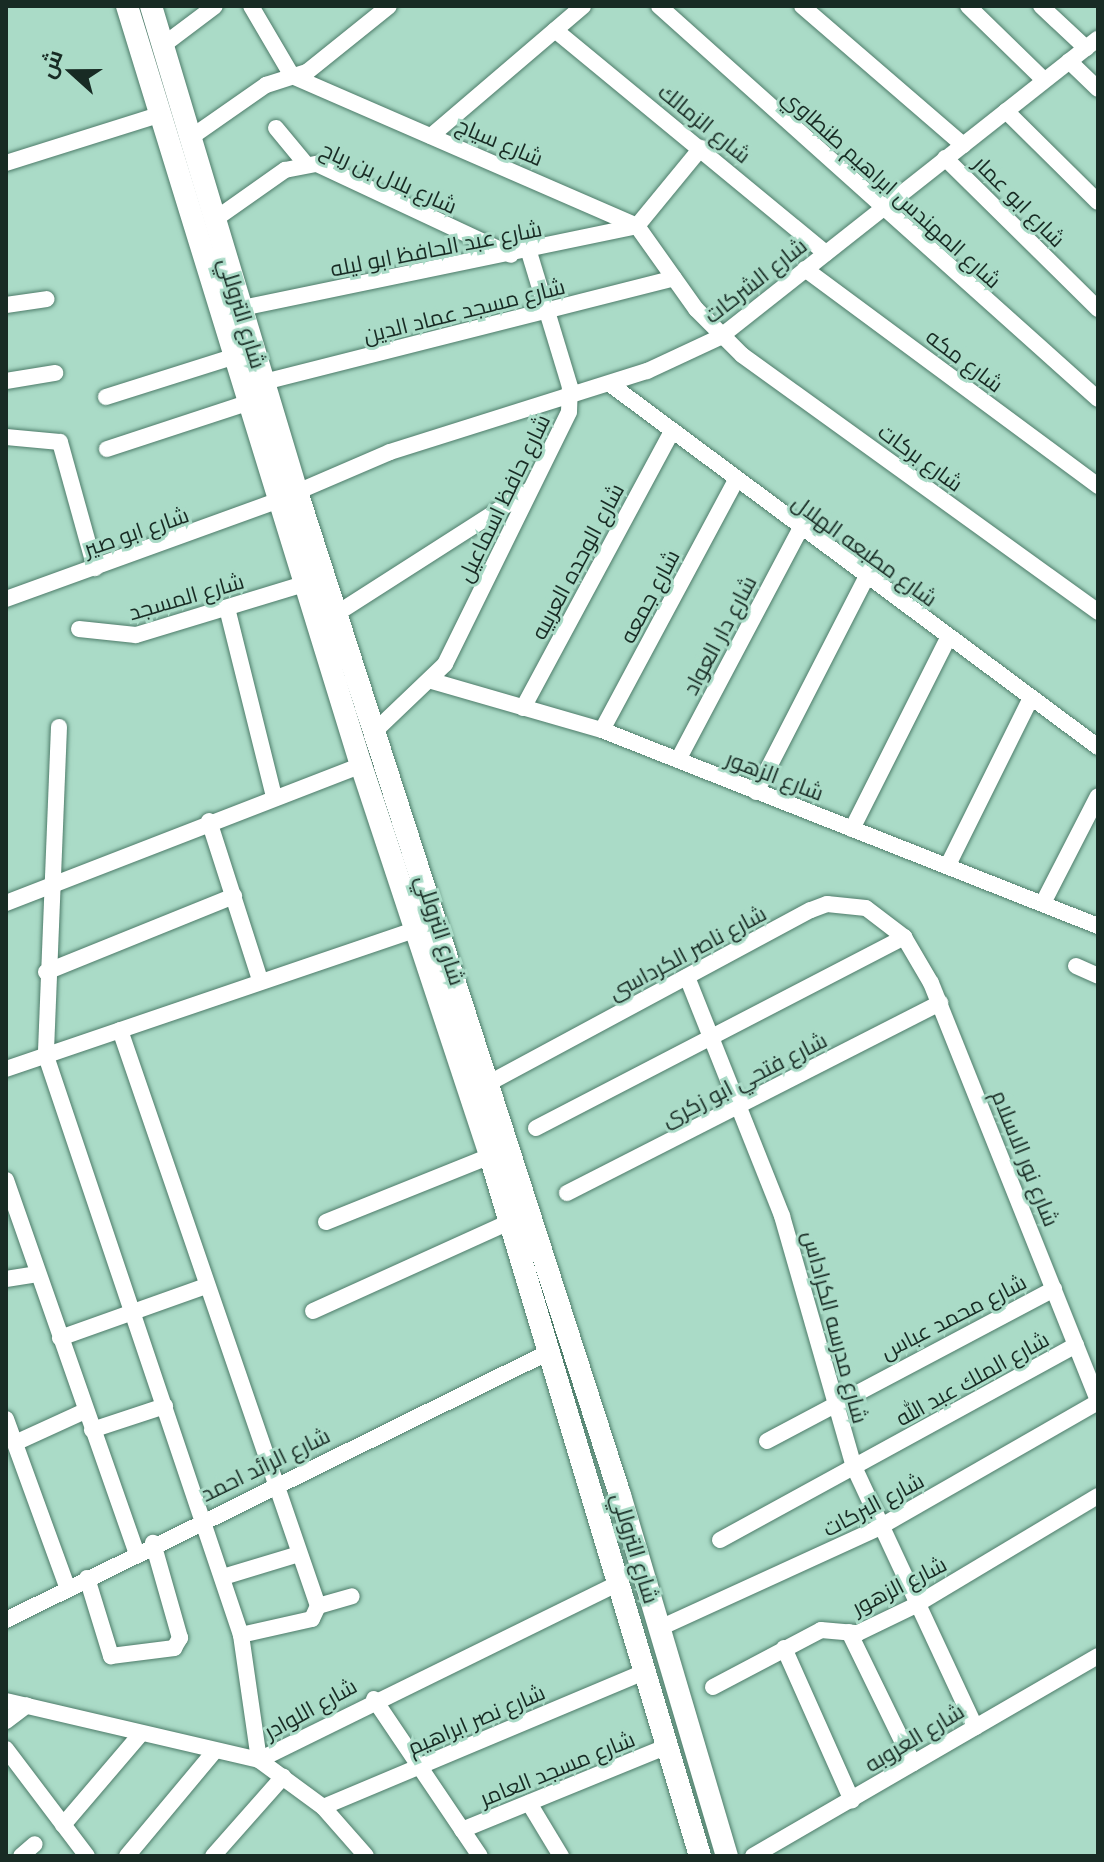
<!DOCTYPE html>
<meta charset="utf-8">
<style>
body{margin:0}
#map{position:relative;width:1104px;height:1862px;overflow:hidden;background:#aadbc7;font-family:"Playfair Display",Cairo,serif}
div>[style]{position:absolute}
[style*='--x']{left:calc(var(--x)*1px);top:calc(var(--y)*1px);width:calc(var(--w)*1px);rotate:calc(var(--a)*1deg)}
.roads{filter:drop-shadow(0 0 2px #4e7c6a) drop-shadow(0 0 2px #4e7c6a)}
.street>*{height:16px;margin:-8px;padding:0 8px;transform-origin:8px;border-radius:8px;background:#fff}
.secondary>*{height:22px;margin:-11px;padding:0 11px;transform-origin:11px;border-radius:11px;background:#fff}
span{translate:-50% -50%;white-space:nowrap;text-align:center;line-height:1.15;-webkit-text-stroke:6px #aadbc7;paint-order:stroke}
.street-label{font-size:22px;color:#182b24}
.frame{position:absolute;inset:0;border:8px solid #182b24;pointer-events:none}
.north{position:absolute;left:32px;top:32px;width:80px;height:80px;-webkit-text-stroke:6px #aadbc7;paint-order:stroke;rotate:291deg;font-size:22px;font-weight:700;line-height:32px;text-align:center;color:#182b24}
.north::after{content:'';display:block;margin:auto;width:28px;height:36px;background:#182b24;clip-path:polygon(50% 0,100% 100%,50% 72%,0 100%)}
</style>
<div id="map">
<div class="roads">
<div class="street">
<div style="--x:251;--y:6;--w:81;--a:59.6"></div>
<div style="--x:292;--y:76;--w:376;--a:23.5"></div>
<div style="--x:637;--y:226;--w:102;--a:54.6"></div>
<div style="--x:696;--y:309;--w:65;--a:45"></div>
<div style="--x:742;--y:355;--w:439;--a:35.8"></div>
<div style="--x:659;--y:6;--w:589;--a:41.84"></div>
<div style="--x:802;--y:6;--w:213;--a:40.8"></div>
<div style="--x:968;--y:6;--w:106;--a:44.2"></div>
<div style="--x:1041;--y:6;--w:62;--a:43"></div>
<div style="--x:555;--y:30;--w:351;--a:39.5"></div>
<div style="--x:162;--y:46;--w:66;--a:-37"></div>
<div style="--x:1069;--y:61;--w:40;--a:44"></div>
<div style="--x:1006;--y:111;--w:129;--a:44.7"></div>
<div style="--x:276;--y:128;--w:45;--a:50.4"></div>
<div style="--x:431;--y:136;--w:200;--a:-40.5"></div>
<div style="--x:190;--y:138;--w:93;--a:-34.9"></div>
<div style="--x:266;--y:85;--w:43;--a:-17.6"></div>
<div style="--x:307;--y:72;--w:105;--a:-38.8"></div>
<div style="--x:945;--y:158;--w:215;--a:44.6"></div>
<div style="--x:6;--y:163;--w:159;--a:-17.5"></div>
<div style="--x:214;--y:220;--w:87;--a:-35.2"></div>
<div style="--x:285;--y:170;--w:33;--a:-11"></div>
<div style="--x:317;--y:164;--w:214;--a:25.1"></div>
<div style="--x:805;--y:269;--w:365;--a:36.5"></div>
<div style="--x:6;--y:305;--w:41;--a:-8.3"></div>
<div style="--x:242;--y:308;--w:403;--a:-11.7"></div>
<div style="--x:637;--y:226;--w:101;--a:-50.6"></div>
<div style="--x:6;--y:381;--w:50;--a:-9.3"></div>
<div style="--x:264;--y:382;--w:423;--a:-14.2"></div>
<div style="--x:610;--y:384;--w:608;--a:36.64"></div>
<div style="--x:106;--y:397;--w:135;--a:-17.6"></div>
<div style="--x:6;--y:437;--w:54;--a:5.3"></div>
<div style="--x:60;--y:442;--w:131;--a:74.5"></div>
<div style="--x:107;--y:449;--w:151;--a:-18.2"></div>
<div style="--x:297;--y:492;--w:101;--a:-23.3"></div>
<div style="--x:390;--y:452;--w:269;--a:-17.5"></div>
<div style="--x:647;--y:371;--w:81;--a:-25"></div>
<div style="--x:720;--y:337;--w:481;--a:-38.3"></div>
<div style="--x:6;--y:599;--w:290;--a:-19.9"></div>
<div style="--x:227;--y:608;--w:194;--a:76"></div>
<div style="--x:336;--y:614;--w:230;--a:-32.6"></div>
<div style="--x:79;--y:629;--w:57;--a:6"></div>
<div style="--x:136;--y:635;--w:176;--a:-16.9"></div>
<div style="--x:432;--y:681;--w:177;--a:16.1"></div>
<div style="--x:602;--y:730;--w:533;--a:21.56"></div>
<div style="--x:523;--y:708;--w:310;--a:-61.7"></div>
<div style="--x:59;--y:727;--w:329;--a:92.3"></div>
<div style="--x:46;--y:1056;--w:611;--a:71.39"></div>
<div style="--x:241;--y:1635;--w:126;--a:81.8"></div>
<div style="--x:259;--y:1760;--w:79;--a:36.3"></div>
<div style="--x:323;--y:1807;--w:65;--a:48.7"></div>
<div style="--x:602;--y:730;--w:281;--a:-61.8"></div>
<div style="--x:375;--y:731;--w:97;--a:-43.7"></div>
<div style="--x:445;--y:664;--w:281;--a:-63.8"></div>
<div style="--x:569;--y:412;--w:25;--a:-88"></div>
<div style="--x:570;--y:387;--w:141;--a:-106.9"></div>
<div style="--x:678;--y:760;--w:259;--a:-62.1"></div>
<div style="--x:756;--y:792;--w:241;--a:-62.8"></div>
<div style="--x:209;--y:821;--w:167;--a:72.2"></div>
<div style="--x:852;--y:829;--w:214;--a:-63.3"></div>
<div style="--x:948;--y:865;--w:186;--a:-63.6"></div>
<div style="--x:6;--y:903;--w:381;--a:-21.2"></div>
<div style="--x:1043;--y:903;--w:120;--a:-62.8"></div>
<div style="--x:1076;--y:966;--w:24;--a:24"></div>
<div style="--x:46;--y:972;--w:203;--a:-22"></div>
<div style="--x:687;--y:977;--w:257;--a:68.3"></div>
<div style="--x:782;--y:1216;--w:261;--a:74"></div>
<div style="--x:854;--y:1467;--w:287;--a:65"></div>
<div style="--x:120;--y:1030;--w:609;--a:71.03"></div>
<div style="--x:318;--y:1606;--w:14;--a:115"></div>
<div style="--x:312;--y:1619;--w:73;--a:167.3"></div>
<div style="--x:6;--y:1069;--w:434;--a:-18.8"></div>
<div style="--x:491;--y:1082;--w:363;--a:-28.3"></div>
<div style="--x:811;--y:910;--w:17;--a:-21"></div>
<div style="--x:827;--y:904;--w:39;--a:6"></div>
<div style="--x:866;--y:908;--w:48;--a:37.3"></div>
<div style="--x:904;--y:937;--w:53;--a:59.6"></div>
<div style="--x:931;--y:983;--w:449;--a:68.2"></div>
<div style="--x:536;--y:1128;--w:415;--a:-27.4"></div>
<div style="--x:6;--y:1180;--w:394;--a:70.7"></div>
<div style="--x:567;--y:1193;--w:419;--a:-27"></div>
<div style="--x:326;--y:1222;--w:177;--a:-21.9"></div>
<div style="--x:6;--y:1279;--w:32;--a:-9"></div>
<div style="--x:313;--y:1311;--w:215;--a:-24.4"></div>
<div style="--x:60;--y:1338;--w:155;--a:-19.6"></div>
<div style="--x:6;--y:1419;--w:181;--a:70"></div>
<div style="--x:92;--y:1430;--w:77;--a:-18.2"></div>
<div style="--x:767;--y:1441;--w:325;--a:-27.9"></div>
<div style="--x:15;--y:1443;--w:77;--a:-24.6"></div>
<div style="--x:720;--y:1540;--w:406;--a:-28.7"></div>
<div style="--x:223;--y:1577;--w:79;--a:-16.8"></div>
<div style="--x:87;--y:1578;--w:82;--a:72.9"></div>
<div style="--x:111;--y:1656;--w:64;--a:-7.2"></div>
<div style="--x:174;--y:1648;--w:12;--a:-59"></div>
<div style="--x:180;--y:1638;--w:99;--a:-105.9"></div>
<div style="--x:318;--y:1606;--w:35;--a:-16"></div>
<div style="--x:6;--y:1620;--w:603;--a:-26.27"></div>
<div style="--x:660;--y:1628;--w:240;--a:-24.6"></div>
<div style="--x:878;--y:1528;--w:254;--a:-29.8"></div>
<div style="--x:849;--y:1632;--w:146;--a:64"></div>
<div style="--x:784;--y:1648;--w:167;--a:66"></div>
<div style="--x:713;--y:1687;--w:122;--a:-27.8"></div>
<div style="--x:821;--y:1630;--w:37;--a:5"></div>
<div style="--x:858;--y:1633;--w:62;--a:-25.7"></div>
<div style="--x:914;--y:1606;--w:214;--a:-30.9"></div>
<div style="--x:374;--y:1699;--w:189;--a:56"></div>
<div style="--x:6;--y:1701;--w:260;--a:13.1"></div>
<div style="--x:259;--y:1760;--w:399;--a:-26.2"></div>
<div style="--x:6;--y:1721;--w:26;--a:-37"></div>
<div style="--x:6;--y:1749;--w:134;--a:52.9"></div>
<div style="--x:529;--y:1803;--w:62;--a:58.9"></div>
<div style="--x:323;--y:1807;--w:350;--a:-22.8"></div>
<div style="--x:63;--y:1825;--w:118;--a:-49.5"></div>
<div style="--x:462;--y:1830;--w:222;--a:-22.2"></div>
<div style="--x:21;--y:1856;--w:18;--a:-41"></div>
<div style="--x:127;--y:1856;--w:134;--a:-50.1"></div>
<div style="--x:213;--y:1856;--w:106;--a:-48.5"></div>
<div style="--x:753;--y:1856;--w:399;--a:-30.1"></div>
</div>
<div class="secondary">
<div style="--x:127;--y:6;--w:794;--a:72.87"></div>
<div style="--x:361;--y:765;--w:412;--a:71.7"></div>
<div style="--x:490;--y:1156;--w:731;--a:73.3"></div>
<div style="--x:151;--y:6;--w:507;--a:73.28"></div>
<div style="--x:297;--y:492;--w:1054;--a:72.15"></div>
<div style="--x:620;--y:1495;--w:377;--a:73.5"></div>
</div>
</div>
<div class="street-label">
<span style="left:705px;top:123px;rotate:39deg">شارع الزمالك</span>
<span style="left:500px;top:141px;rotate:23deg">شارع سياج</span>
<span style="left:389px;top:177px;rotate:24deg">شارع بلال بن رباح</span>
<span style="left:892px;top:188px;rotate:42deg">شارع المهندس ابراهيم طنطاوي</span>
<span style="left:1020px;top:201px;rotate:45deg">شارع ابو عمار</span>
<span style="left:436px;top:248px;rotate:-11deg">شارع عبد الحافظ ابو ليله</span>
<span style="left:755px;top:280px;rotate:-38deg">شارع الشركات</span>
<span style="left:464px;top:310px;rotate:-14deg">شارع مسجد عماد الدين</span>
<span style="left:243px;top:313px;rotate:73deg">شارع التروللي</span>
<span style="left:965px;top:360px;rotate:37deg">شارع مكه</span>
<span style="left:921px;top:457px;rotate:36deg">شارع بركات</span>
<span style="left:503px;top:498px;rotate:-64deg">شارع حافظ اسماعيل</span>
<span style="left:136px;top:531px;rotate:-19deg">شارع ابو صير</span>
<span style="left:865px;top:550px;rotate:36deg">شارع مطبعه الهلال</span>
<span style="left:577px;top:561px;rotate:-62deg">شارع الوحده العربيه</span>
<span style="left:186px;top:596px;rotate:-16deg">شارع المسجد</span>
<span style="left:649px;top:596px;rotate:-62deg">شارع جمعه</span>
<span style="left:719px;top:635px;rotate:-62deg">شارع دار العواد</span>
<span style="left:775px;top:775px;rotate:21deg">شارع الزهور</span>
<span style="left:441px;top:930px;rotate:72deg">شارع التروللي</span>
<span style="left:687px;top:952px;rotate:-28deg">شارع ناصر الكرداسى</span>
<span style="left:744px;top:1079px;rotate:-27deg">شارع فتحي ابو زكرى</span>
<span style="left:1026px;top:1158px;rotate:68deg">شارع نور الاسلام</span>
<span style="left:953px;top:1316px;rotate:-27deg">شارع محمد عباس</span>
<span style="left:836px;top:1327px;rotate:75deg">شارع مدرسه الكراداس</span>
<span style="left:972px;top:1378px;rotate:-29deg">شارع الملك عبد الله</span>
<span style="left:265px;top:1464px;rotate:-26deg">شارع الرائد احمد</span>
<span style="left:873px;top:1504px;rotate:-28deg">شارع البركات</span>
<span style="left:636px;top:1548px;rotate:73deg">شارع التروللي</span>
<span style="left:899px;top:1585px;rotate:-27deg">شارع الزهور</span>
<span style="left:310px;top:1708px;rotate:-29deg">شارع اللوادر</span>
<span style="left:476px;top:1719px;rotate:-23deg">شارع نصر ابراهيم</span>
<span style="left:914px;top:1737px;rotate:-31deg">شارع العروبه</span>
<span style="left:557px;top:1768px;rotate:-22deg">شارع مسجد العامر</span>
</div>
<div class="frame"></div>
<div class="north">ش</div>
</div>
